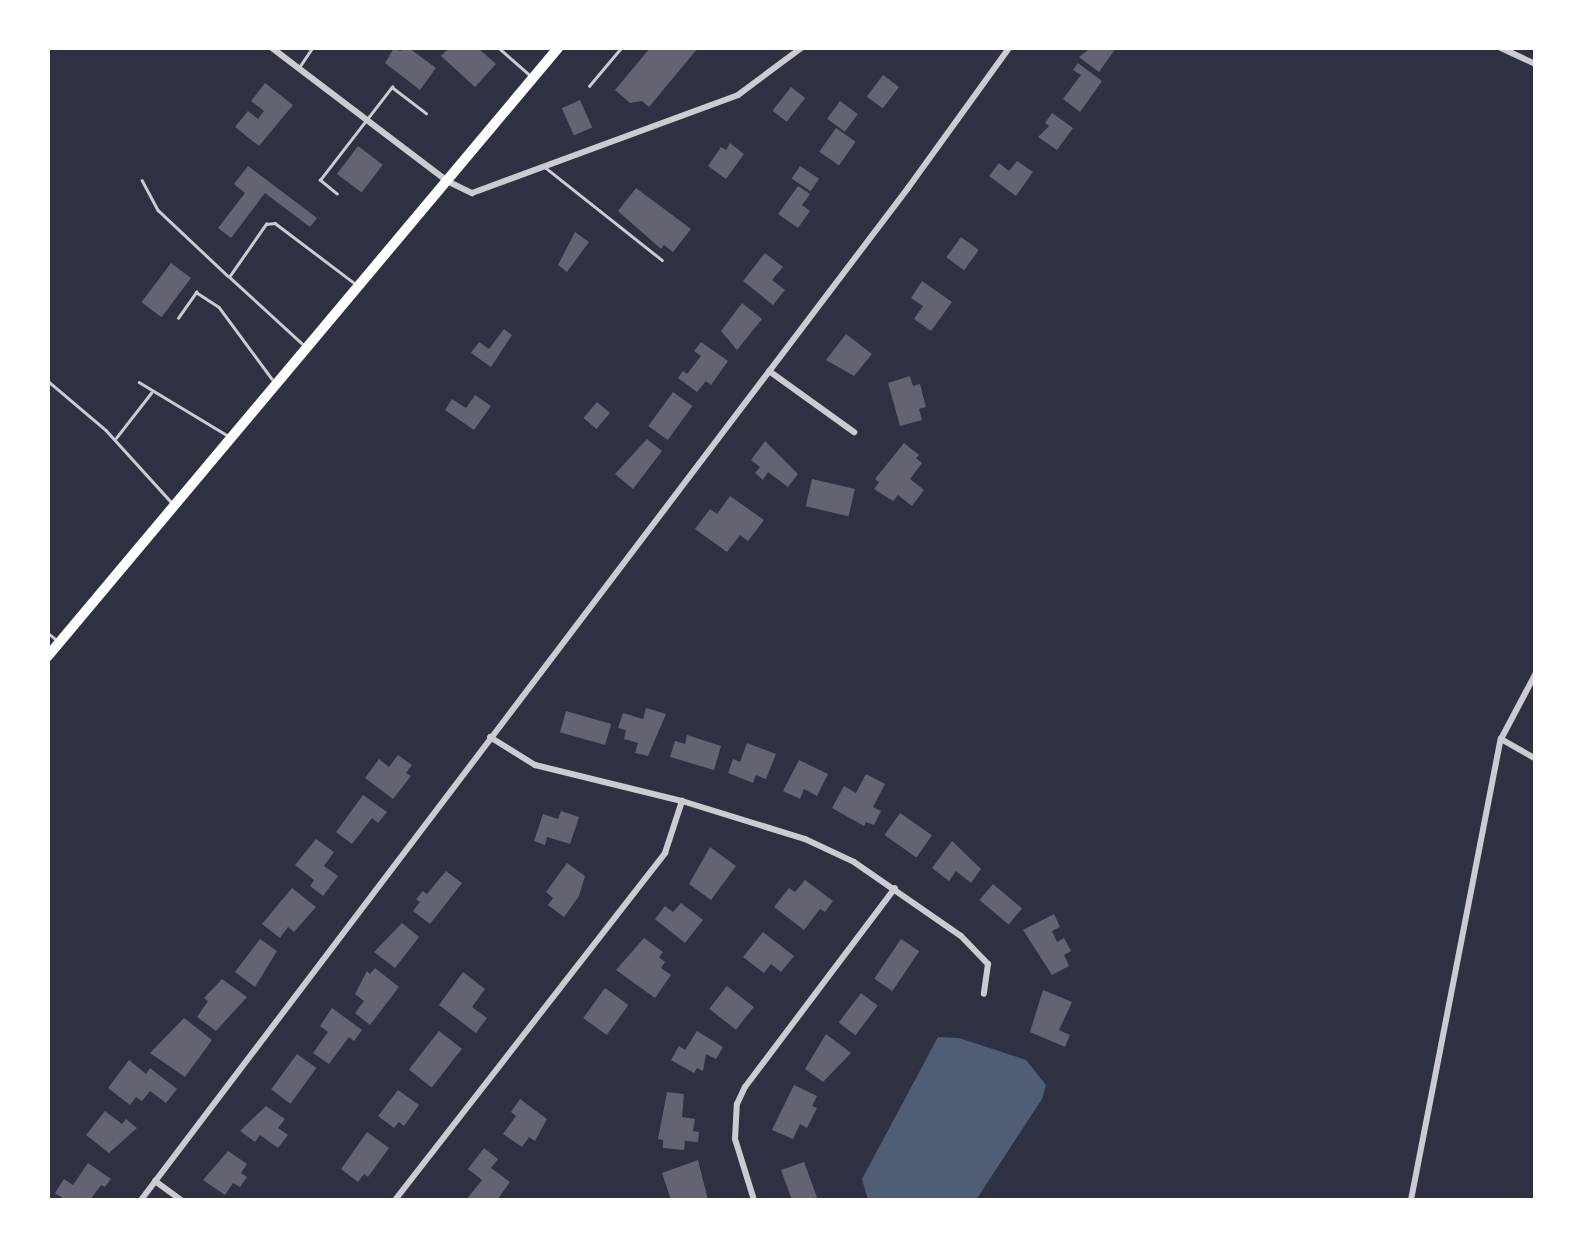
<!DOCTYPE html>
<style>
body{margin:0}
#map{position:relative;width:1583px;height:1248px;overflow:hidden;background:#2d3142;font-family:"Exo 2",sans-serif}
div>[style]{position:absolute}
[style*='--x']{left:calc(var(--x)*1px);top:calc(var(--y)*1px);width:calc(var(--w)*1px);rotate:calc(var(--a)*1deg)}
.water>*{inset:0;background:#4f5d75}
.building>*{inset:0;background:#626471;transform-origin:0 0}
.service>*{height:2.5px;margin:-1.25px;padding:0 1.25px;transform-origin:1.25px;border-radius:1.25px;background:#caccd0}
.minor>*{height:6px;margin:-3px;padding:0 3px;transform-origin:3px;border-radius:3px;background:#caccd0}
.primary>*{height:10px;margin:-5px;padding:0 5px;transform-origin:5px;border-radius:5px;background:#fff}
span{translate:-50% -50%;white-space:nowrap;text-align:center;line-height:1.15;-webkit-text-stroke:10px #fff;paint-order:stroke}
.frame{position:absolute;inset:0;border:50px solid #fff;pointer-events:none}
</style>
<div id="map">
<div class="water">
<div style="clip-path:polygon(938px 1037px,959px 1038px,1026px 1060px,1046px 1085px,1042px 1099px,976px 1200px,868px 1200px,862px 1179px)"></div>
</div>
<div class="building">
<div style="clip-path:polygon(394px 48px,400px 51px,409px 48px,436px 68px,420px 90px,385px 63px)"></div>
<div style="clip-path:polygon(449px 48px,478px 48px,496px 64px,475px 87px,441px 56px)"></div>
<div style="clip-path:polygon(650px 48px,698px 48px,649px 107px,642px 101px,630px 103px,615px 90px)"></div>
<div style="clip-path:polygon(1091px 48px,1116px 48px,1099px 72px,1079px 57px)"></div>
<div style="clip-path:polygon(1078px 63px,1102px 81px,1080px 112px,1063px 99px,1081px 75px,1073px 70px)"></div>
<div style="left:883px;top:75px;width:20px;height:27px;rotate:37deg"></div>
<div style="clip-path:polygon(265px 83px,293px 105px,259px 146px,235px 127px,248px 111px,258px 119px,264px 111px,251px 101px)"></div>
<div style="left:791px;top:87px;width:18px;height:30px;rotate:38deg"></div>
<div style="left:580px;top:100px;width:30px;height:20px;rotate:66deg"></div>
<div style="left:840px;top:101px;width:22px;height:22px;rotate:36deg"></div>
<div style="clip-path:polygon(1052px 113px,1073px 128px,1057px 150px,1038px 137px,1049px 126px,1045px 123px)"></div>
<div style="left:836px;top:128px;width:24px;height:29px;rotate:35deg"></div>
<div style="clip-path:polygon(730px 143px,744px 154px,726px 179px,708px 166px,721px 147px,726px 150px)"></div>
<div style="left:358px;top:146px;width:31px;height:35px;rotate:37deg"></div>
<div style="clip-path:polygon(1017px 161px,1033px 172px,1016px 196px,989px 176px,999px 163px,1009px 171px)"></div>
<div style="clip-path:polygon(248px 166px,317px 218px,310px 227px,265px 193px,231px 238px,218px 228px,245px 193px,234px 184px)"></div>
<div style="left:800px;top:166px;width:23px;height:15px;rotate:34deg"></div>
<div style="clip-path:polygon(798px 186px,810px 194px,802px 205px,810px 211px,798px 228px,778px 214px)"></div>
<div style="clip-path:polygon(636px 188px,691px 229px,673px 252px,664px 245px,661px 249px,618px 211px)"></div>
<div style="clip-path:polygon(575px 232px,589px 242px,567px 272px,558px 265px)"></div>
<div style="left:961px;top:237px;width:22px;height:25px;rotate:36deg"></div>
<div style="clip-path:polygon(765px 253px,783px 267px,772px 280px,785px 290px,773px 305px,743px 281px)"></div>
<div style="left:171px;top:263px;width:25px;height:49px;rotate:37deg"></div>
<div style="clip-path:polygon(922px 281px,952px 302px,931px 331px,914px 319px,923px 306px,911px 298px)"></div>
<div style="clip-path:polygon(742px 303px,762px 319px,737px 350px,721px 331px)"></div>
<div style="clip-path:polygon(504px 329px,512px 335px,491px 367px,471px 353px,479px 342px,489px 349px)"></div>
<div style="clip-path:polygon(846px 334px,872px 354px,854px 376px,826px 360px)"></div>
<div style="clip-path:polygon(701px 342px,728px 361px,711px 385px,706px 381px,697px 392px,678px 378px,683px 371px,687px 374px,701px 356px,694px 351px)"></div>
<div style="clip-path:polygon(910px 376px,913px 386px,920px 384px,926px 407px,919px 409px,922px 420px,900px 426px,888px 383px)"></div>
<div style="left:673px;top:392px;width:24px;height:42px;rotate:36deg"></div>
<div style="clip-path:polygon(475px 395px,491px 406px,474px 430px,445px 410px,452px 399px,466px 408px)"></div>
<div style="left:597px;top:402px;width:17px;height:21px;rotate:40deg"></div>
<div style="clip-path:polygon(647px 439px,662px 451px,633px 489px,615px 474px)"></div>
<div style="clip-path:polygon(765px 441px,798px 474px,788px 487px,768px 472px,763px 480px,755px 473px,760px 467px,751px 460px)"></div>
<div style="clip-path:polygon(904px 443px,919px 455px,916px 458px,922px 463px,910px 479px,924px 490px,912px 506px,898px 495px,893px 501px,874px 489px,879px 482px,875px 479px)"></div>
<div style="left:812px;top:479px;width:44px;height:28px;rotate:13deg"></div>
<div style="clip-path:polygon(730px 496px,764px 520px,748px 541px,740px 535px,727px 552px,695px 529px,710px 509px,717px 514px)"></div>
<div style="clip-path:polygon(646px 708px,666px 714px,648px 756px,635px 753px,638px 743px,624px 739px,626px 730px,618px 728px,623px 713px,643px 719px)"></div>
<div style="left:566px;top:711px;width:47px;height:22px;rotate:16deg"></div>
<div style="clip-path:polygon(687px 735px,721px 746px,714px 770px,670px 757px,675px 741px,685px 744px)"></div>
<div style="clip-path:polygon(747px 743px,776px 754px,766px 779px,756px 775px,753px 783px,728px 773px,733px 759px,740px 762px)"></div>
<div style="clip-path:polygon(398px 755px,412px 765px,406px 773px,411px 776px,393px 799px,365px 778px,379px 759px,389px 767px)"></div>
<div style="clip-path:polygon(799px 760px,828px 774px,817px 796px,804px 789px,800px 799px,783px 791px)"></div>
<div style="clip-path:polygon(866px 774px,885px 784px,873px 807px,881px 811px,874px 825px,866px 822px,864px 826px,832px 808px,844px 786px,856px 793px)"></div>
<div style="clip-path:polygon(363px 795px,387px 812px,378px 823px,372px 818px,352px 844px,336px 832px)"></div>
<div style="clip-path:polygon(561px 811px,579px 817px,570px 844px,547px 837px,545px 845px,534px 841px,543px 814px,558px 819px)"></div>
<div style="left:900px;top:813px;width:39px;height:27px;rotate:35deg"></div>
<div style="clip-path:polygon(316px 839px,334px 852px,324px 866px,338px 876px,323px 896px,310px 886px,314px 880px,295px 865px)"></div>
<div style="clip-path:polygon(952px 841px,981px 869px,971px 883px,956px 871px,949px 881px,932px 868px)"></div>
<div style="clip-path:polygon(710px 847px,736px 866px,711px 900px,689px 884px)"></div>
<div style="clip-path:polygon(567px 863px,585px 876px,579px 896px,564px 917px,548px 905px,553px 898px,546px 892px)"></div>
<div style="clip-path:polygon(446px 871px,462px 883px,430px 924px,413px 911px,420px 902px,416px 899px,423px 891px,427px 894px)"></div>
<div style="clip-path:polygon(805px 880px,833px 901px,825px 912px,820px 909px,804px 930px,774px 907px,789px 888px,795px 892px)"></div>
<div style="left:993px;top:884px;width:38px;height:21px;rotate:40deg"></div>
<div style="clip-path:polygon(292px 888px,316px 907px,294px 932px,288px 927px,280px 938px,262px 924px)"></div>
<div style="clip-path:polygon(681px 903px,703px 920px,685px 943px,655px 919px,665px 906px,673px 912px)"></div>
<div style="clip-path:polygon(1054px 914px,1060px 927px,1052px 931px,1057px 942px,1064px 938px,1071px 951px,1064px 955px,1069px 966px,1052px 975px,1023px 930px)"></div>
<div style="clip-path:polygon(402px 923px,419px 937px,395px 968px,374px 952px)"></div>
<div style="clip-path:polygon(763px 932px,794px 956px,781px 972px,771px 964px,764px 973px,743px 957px)"></div>
<div style="clip-path:polygon(644px 938px,663px 952px,659px 957px,665px 962px,661px 968px,671px 975px,655px 998px,616px 970px)"></div>
<div style="clip-path:polygon(260px 939px,277px 951px,255px 987px,235px 972px)"></div>
<div style="left:901px;top:939px;width:22px;height:48px;rotate:34deg"></div>
<div style="clip-path:polygon(375px 968px,399px 987px,370px 1025px,355px 1013px,364px 1001px,355px 994px,367px 971px,370px 974px)"></div>
<div style="clip-path:polygon(463px 972px,485px 989px,472px 1007px,487px 1018px,476px 1033px,439px 1005px)"></div>
<div style="clip-path:polygon(222px 979px,247px 997px,216px 1031px,197px 1017px,208px 1001px,204px 998px)"></div>
<div style="left:727px;top:986px;width:34px;height:29px;rotate:38deg"></div>
<div style="left:605px;top:988px;width:29px;height:37px;rotate:36deg"></div>
<div style="clip-path:polygon(1043px 990px,1072px 1002px,1059px 1030px,1070px 1035px,1065px 1047px,1030px 1032px)"></div>
<div style="left:861px;top:993px;width:21px;height:37px;rotate:37deg"></div>
<div style="clip-path:polygon(332px 1008px,362px 1030px,354px 1041px,349px 1037px,329px 1064px,313px 1053px,328px 1032px,320px 1026px)"></div>
<div style="clip-path:polygon(184px 1018px,212px 1040px,185px 1077px,150px 1053px)"></div>
<div style="left:439px;top:1031px;width:29px;height:49px;rotate:38deg"></div>
<div style="clip-path:polygon(697px 1031px,723px 1047px,716px 1059px,706px 1054px,703px 1071px,697px 1068px,694px 1073px,671px 1060px,679px 1046px,685px 1050px)"></div>
<div style="clip-path:polygon(826px 1034px,851px 1053px,823px 1082px,805px 1069px)"></div>
<div style="left:297px;top:1054px;width:24px;height:44px;rotate:36deg"></div>
<div style="clip-path:polygon(129px 1060px,146px 1074px,150px 1068px,177px 1089px,166px 1103px,150px 1091px,142px 1101px,136px 1097px,130px 1105px,108px 1088px)"></div>
<div style="clip-path:polygon(794px 1085px,817px 1096px,812px 1106px,817px 1108px,807px 1128px,800px 1124px,793px 1139px,772px 1130px)"></div>
<div style="clip-path:polygon(398px 1090px,419px 1105px,404px 1126px,399px 1122px,394px 1128px,378px 1116px)"></div>
<div style="clip-path:polygon(667px 1092px,684px 1094px,682px 1117px,695px 1119px,693px 1131px,699px 1132px,698px 1142px,685px 1141px,684px 1150px,663px 1148px,663px 1140px,658px 1139px)"></div>
<div style="clip-path:polygon(520px 1099px,547px 1119px,535px 1141px,529px 1137px,522px 1147px,503px 1134px,516px 1116px,511px 1112px)"></div>
<div style="clip-path:polygon(266px 1106px,285px 1119px,278px 1128px,288px 1135px,278px 1148px,260px 1135px,255px 1142px,240px 1131px)"></div>
<div style="clip-path:polygon(105px 1111px,122px 1124px,126px 1119px,137px 1128px,109px 1153px,86px 1135px)"></div>
<div style="clip-path:polygon(367px 1132px,389px 1148px,368px 1177px,364px 1174px,358px 1182px,341px 1169px)"></div>
<div style="clip-path:polygon(484px 1148px,498px 1159px,491px 1168px,510px 1182px,497px 1200px,466px 1200px,482px 1180px,468px 1169px)"></div>
<div style="clip-path:polygon(228px 1151px,247px 1164px,241px 1173px,247px 1177px,240px 1187px,233px 1183px,225px 1195px,203px 1180px)"></div>
<div style="clip-path:polygon(698px 1160px,708px 1200px,671px 1200px,662px 1173px)"></div>
<div style="clip-path:polygon(804px 1162px,818px 1200px,792px 1200px,781px 1170px)"></div>
<div style="clip-path:polygon(88px 1163px,111px 1179px,105px 1187px,101px 1185px,90px 1200px,66px 1200px,55px 1193px,64px 1179px,73px 1185px)"></div>
</div>
<div class="service">
<div style="--x:499;--y:48;--w:43;--a:41.2"></div>
<div style="--x:300;--y:66;--w:22;--a:-56"></div>
<div style="--x:589;--y:86;--w:50;--a:-49.9"></div>
<div style="--x:546;--y:168;--w:148;--a:38.4"></div>
<div style="--x:142;--y:180;--w:34;--a:62"></div>
<div style="--x:158;--y:210;--w:96;--a:43.3"></div>
<div style="--x:337;--y:194;--w:22;--a:-141"></div>
<div style="--x:320;--y:180;--w:118;--a:-52.3"></div>
<div style="--x:392;--y:87;--w:43;--a:37.4"></div>
<div style="--x:178;--y:318;--w:32;--a:-55"></div>
<div style="--x:196;--y:292;--w:27;--a:33"></div>
<div style="--x:219;--y:307;--w:89;--a:53.6"></div>
<div style="--x:302;--y:344;--w:99;--a:-137.5"></div>
<div style="--x:229;--y:277;--w:65;--a:-55.1"></div>
<div style="--x:266;--y:224;--w:9;--a:-6"></div>
<div style="--x:275;--y:223;--w:98;--a:37.1"></div>
<div style="--x:48;--y:381;--w:76;--a:40.2"></div>
<div style="--x:106;--y:430;--w:100;--a:47.8"></div>
<div style="--x:139;--y:382;--w:106;--a:31.1"></div>
<div style="--x:116;--y:438;--w:57;--a:-52.1"></div>
<div style="--x:48;--y:633;--w:13;--a:39"></div>
</div>
<div class="minor">
<div style="--x:272;--y:48;--w:220;--a:37.2"></div>
<div style="--x:447;--y:181;--w:28;--a:26"></div>
<div style="--x:472;--y:193;--w:283;--a:-20.2"></div>
<div style="--x:738;--y:95;--w:79;--a:-36.7"></div>
<div style="--x:1501;--y:48;--w:38;--a:25"></div>
<div style="--x:769;--y:371;--w:105;--a:35.7"></div>
<div style="--x:490;--y:737;--w:53;--a:31.9"></div>
<div style="--x:535;--y:765;--w:151;--a:13.8"></div>
<div style="--x:682;--y:801;--w:129;--a:17.2"></div>
<div style="--x:805;--y:839;--w:54;--a:25.1"></div>
<div style="--x:854;--y:862;--w:130;--a:34.7"></div>
<div style="--x:961;--y:936;--w:39;--a:46"></div>
<div style="--x:988;--y:964;--w:30;--a:98"></div>
<div style="--x:1501;--y:739;--w:40;--a:29.7"></div>
<div style="--x:155;--y:1181;--w:32;--a:36"></div>
<div style="--x:141;--y:1200;--w:1270;--a:-52.84"></div>
<div style="--x:908;--y:188;--w:173;--a:-54.2"></div>
<div style="--x:395;--y:1200;--w:440;--a:-52.1"></div>
<div style="--x:665;--y:853;--w:55;--a:-71.9"></div>
<div style="--x:754;--y:1200;--w:64;--a:-107.3"></div>
<div style="--x:735;--y:1139;--w:35;--a:-87"></div>
<div style="--x:737;--y:1104;--w:19;--a:-65"></div>
<div style="--x:745;--y:1087;--w:249;--a:-53"></div>
<div style="--x:1411;--y:1200;--w:470;--a:-79"></div>
<div style="--x:1501;--y:739;--w:75;--a:-62.1"></div>
</div>
<div class="primary">
<div style="--x:48;--y:656;--w:794;--a:-50.01"></div>
</div>
<div class="frame"></div>
</div>
